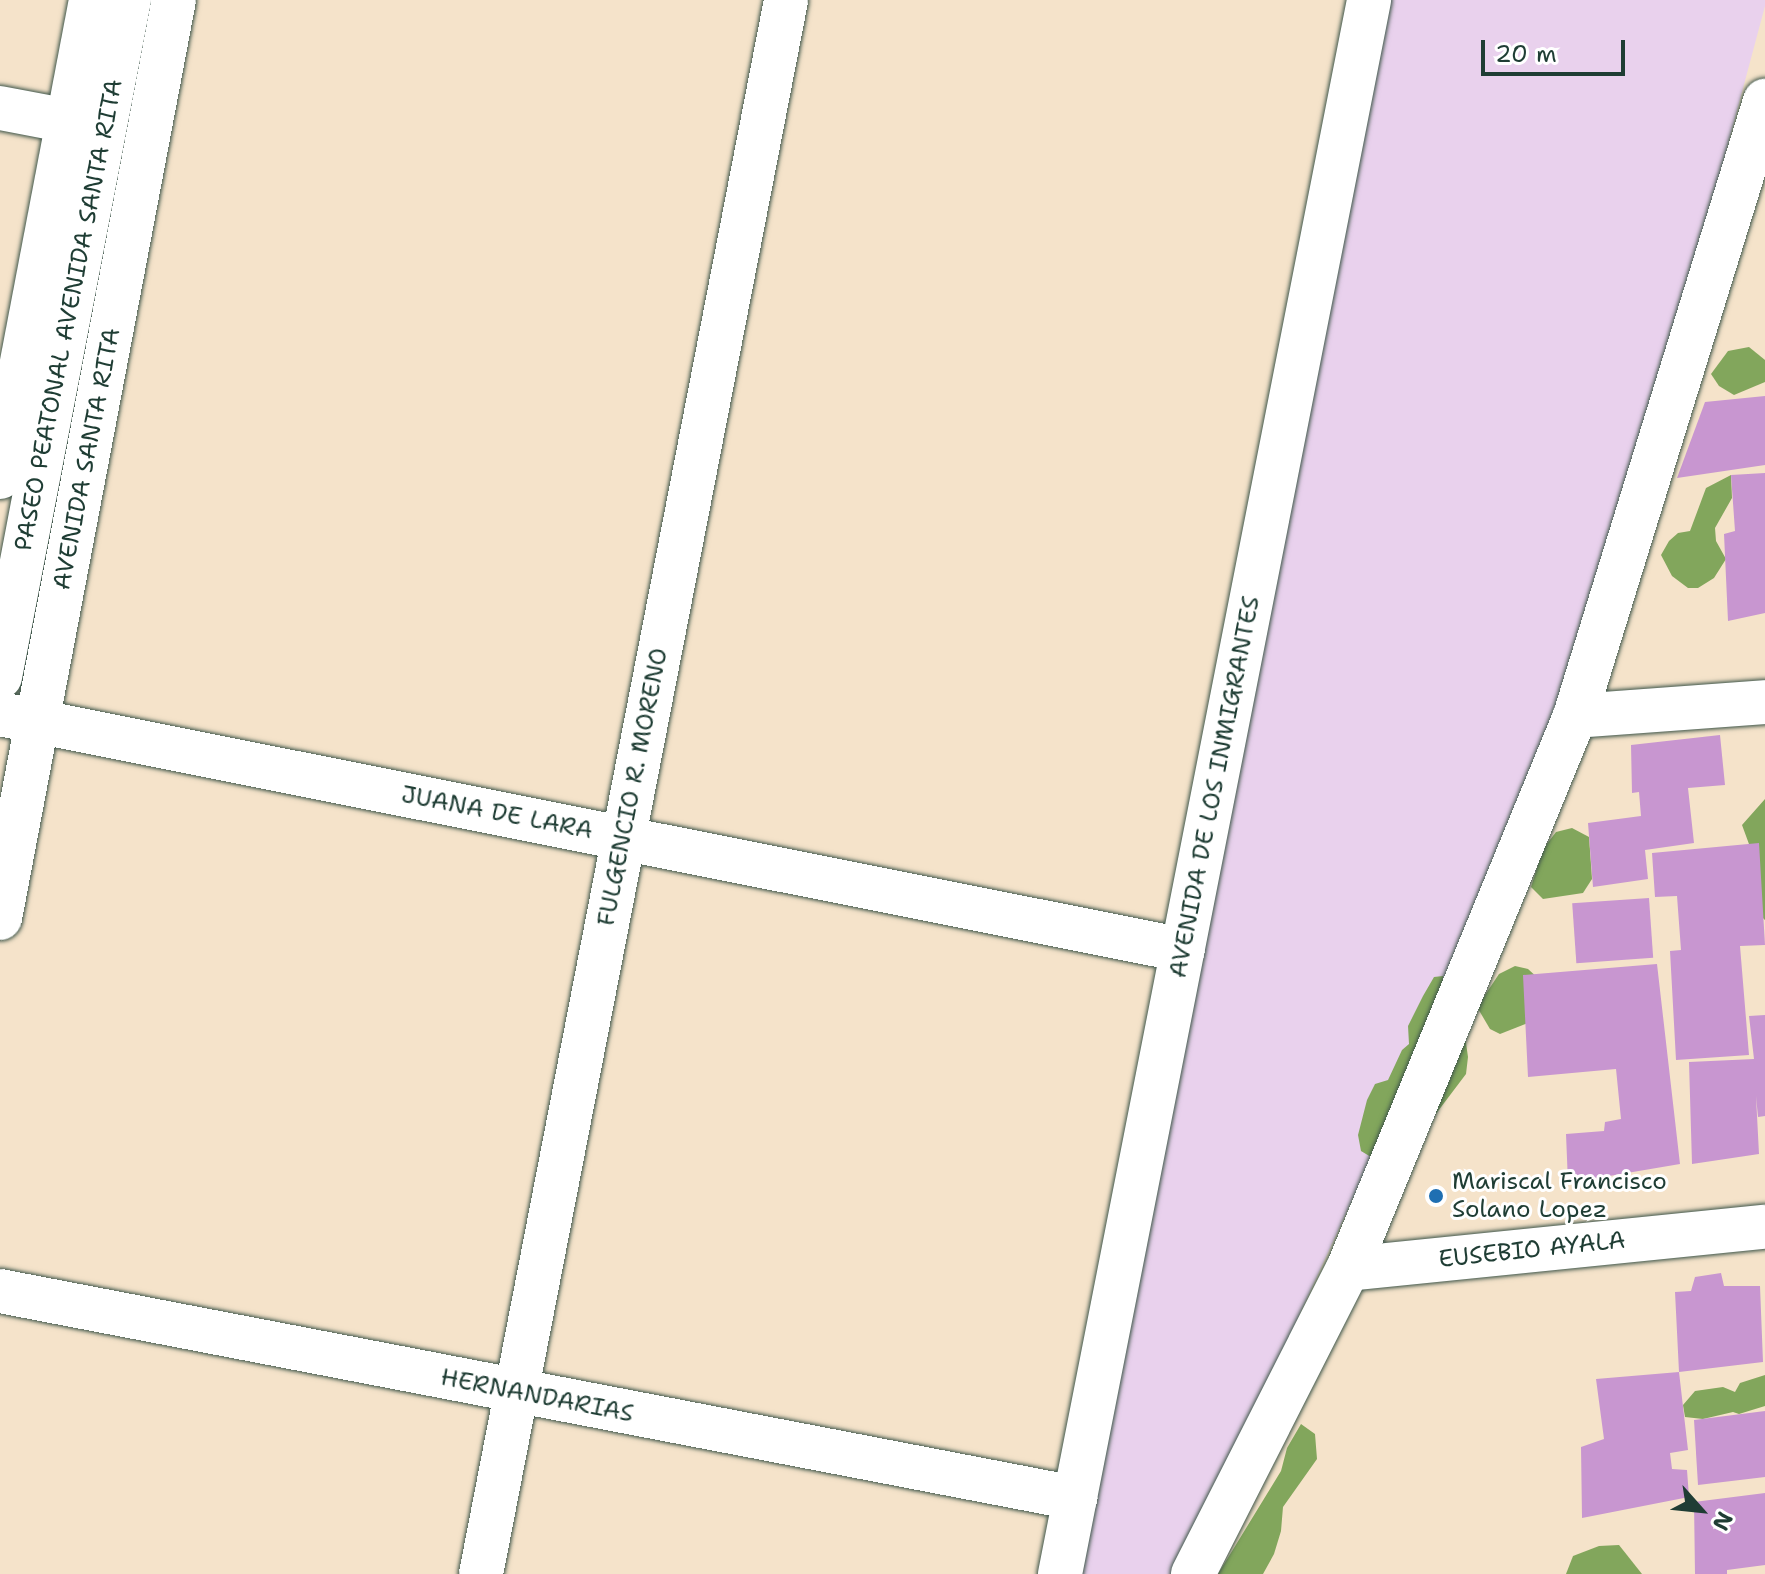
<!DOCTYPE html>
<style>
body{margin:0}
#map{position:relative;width:1765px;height:1574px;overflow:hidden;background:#f5e3ca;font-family:"Shantell Sans",sans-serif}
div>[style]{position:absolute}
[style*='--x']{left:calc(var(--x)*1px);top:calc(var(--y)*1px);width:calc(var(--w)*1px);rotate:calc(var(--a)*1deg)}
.built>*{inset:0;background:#e9d1ed}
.forest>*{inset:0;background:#82a65c}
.building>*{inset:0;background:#c896d0;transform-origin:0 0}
.roads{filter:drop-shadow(0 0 2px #3f564a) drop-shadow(0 0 2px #3f564a)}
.minor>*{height:44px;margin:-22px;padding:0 22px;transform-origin:22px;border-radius:22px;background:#fff}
.dots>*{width:22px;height:22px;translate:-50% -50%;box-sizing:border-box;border:4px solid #fff;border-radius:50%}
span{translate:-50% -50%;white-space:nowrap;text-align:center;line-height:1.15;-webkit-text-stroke:6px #fff;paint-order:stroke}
.street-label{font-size:24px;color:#1f3d34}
.poi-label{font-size:24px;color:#1f3d34}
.left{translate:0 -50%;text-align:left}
.north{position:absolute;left:1661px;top:1470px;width:80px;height:80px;-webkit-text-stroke:6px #fff;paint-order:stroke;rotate:117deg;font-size:22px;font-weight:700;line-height:32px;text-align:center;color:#1f3d34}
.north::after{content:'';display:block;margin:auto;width:28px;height:36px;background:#1f3d34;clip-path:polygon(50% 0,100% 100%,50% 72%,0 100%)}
.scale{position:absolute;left:1481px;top:40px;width:144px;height:36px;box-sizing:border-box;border:4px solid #1f3d34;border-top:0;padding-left:10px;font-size:24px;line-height:28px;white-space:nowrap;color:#1f3d34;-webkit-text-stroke:6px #fff;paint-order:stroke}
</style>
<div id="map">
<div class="built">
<div style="clip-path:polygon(1369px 0,1765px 0,1765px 6px,1575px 716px,1180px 1574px,1060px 1574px)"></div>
</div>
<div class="forest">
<div style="clip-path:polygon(1749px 347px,1765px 360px,1765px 382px,1734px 395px,1719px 386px,1711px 374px,1728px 351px)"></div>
<div style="clip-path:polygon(1731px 475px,1732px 498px,1715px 528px,1716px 541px,1726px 559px,1714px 578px,1698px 588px,1688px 588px,1672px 576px,1661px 555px,1669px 541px,1678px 533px,1690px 531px,1706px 488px)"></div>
<div style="clip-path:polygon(1765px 799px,1765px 920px,1749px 905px,1753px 855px,1742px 825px)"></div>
<div style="clip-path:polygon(1572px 828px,1589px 837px,1592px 879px,1583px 893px,1543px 899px,1531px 887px,1543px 849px,1556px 832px)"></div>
<div style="clip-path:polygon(1515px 966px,1528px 969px,1539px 979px,1533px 1021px,1500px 1034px,1490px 1029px,1477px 1007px,1499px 974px)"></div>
<div style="clip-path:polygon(1443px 976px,1445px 995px,1465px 1036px,1468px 1057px,1466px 1074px,1432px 1119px,1371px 1157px,1361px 1151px,1358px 1135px,1367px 1100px,1375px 1084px,1388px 1080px,1402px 1050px,1409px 1044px,1408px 1026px,1423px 996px,1434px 977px)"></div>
<div style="clip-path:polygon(1765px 1375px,1765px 1406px,1739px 1414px,1733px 1412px,1703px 1419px,1685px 1417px,1683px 1405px,1695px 1391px,1723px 1387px,1735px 1392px,1740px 1383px)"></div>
<div style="clip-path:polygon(1301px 1424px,1315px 1434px,1317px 1459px,1283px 1507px,1281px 1531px,1274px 1554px,1263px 1574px,1218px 1574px,1281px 1471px,1287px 1448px)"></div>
<div style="clip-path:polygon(1619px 1545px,1642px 1574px,1566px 1574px,1573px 1556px,1599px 1546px)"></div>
</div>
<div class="building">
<div style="clip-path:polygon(1765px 396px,1765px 465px,1677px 478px,1705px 402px)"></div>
<div style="clip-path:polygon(1765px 473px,1765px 613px,1728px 621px,1724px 534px,1735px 531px,1731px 475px)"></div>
<div style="clip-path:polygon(1720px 735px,1725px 785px,1688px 788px,1694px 843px,1645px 850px,1648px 879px,1593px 887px,1588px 823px,1641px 816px,1639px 792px,1632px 793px,1631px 745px)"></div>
<div style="clip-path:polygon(1759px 843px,1765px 945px,1740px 946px,1749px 1055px,1676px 1060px,1670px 951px,1681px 950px,1677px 896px,1655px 897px,1652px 853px)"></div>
<div style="left:1649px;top:898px;width:60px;height:77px;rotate:86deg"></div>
<div style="clip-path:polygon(1657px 964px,1680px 1164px,1568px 1183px,1566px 1134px,1604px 1131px,1605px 1122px,1621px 1119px,1616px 1069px,1528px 1077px,1523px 975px)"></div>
<div style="clip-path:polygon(1765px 1015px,1765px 1116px,1758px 1117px,1756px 1096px,1759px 1154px,1692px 1164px,1689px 1062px,1754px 1059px,1749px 1016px)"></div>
<div style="clip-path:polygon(1721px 1273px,1724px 1286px,1760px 1286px,1763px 1362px,1679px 1372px,1675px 1292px,1691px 1291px,1695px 1277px)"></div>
<div style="clip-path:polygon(1679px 1372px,1688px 1450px,1670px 1453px,1672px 1469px,1687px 1470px,1689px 1497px,1582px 1518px,1581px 1447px,1604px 1439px,1596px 1379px)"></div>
<div style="clip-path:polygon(1765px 1411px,1765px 1477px,1698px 1485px,1694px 1420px)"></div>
<div style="clip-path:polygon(1765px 1493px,1765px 1565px,1727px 1570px,1727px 1574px,1695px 1574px,1694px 1502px)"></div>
</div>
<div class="roads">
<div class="minor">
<div style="--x:0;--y:108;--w:69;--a:10.8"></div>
<div style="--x:0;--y:477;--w:486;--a:-79.2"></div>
<div style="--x:0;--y:677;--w:689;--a:-79.21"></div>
<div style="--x:0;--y:714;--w:1206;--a:11.28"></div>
<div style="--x:1575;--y:716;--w:191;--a:-4.2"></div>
<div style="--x:0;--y:918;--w:934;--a:-79.27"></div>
<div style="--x:1348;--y:1269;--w:419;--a:-5.8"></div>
<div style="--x:0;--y:1291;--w:1095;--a:10.9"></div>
<div style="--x:481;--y:1574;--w:1603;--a:-79.03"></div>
<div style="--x:1060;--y:1574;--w:1604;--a:-78.89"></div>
<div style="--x:1193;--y:1574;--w:342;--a:-63.1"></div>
<div style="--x:1348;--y:1269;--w:598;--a:-67.68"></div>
<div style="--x:1575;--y:716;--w:644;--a:-72.83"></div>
</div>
</div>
<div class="dots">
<div style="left:1436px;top:1196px;background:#1f6fb2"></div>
</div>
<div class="street-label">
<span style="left:69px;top:315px;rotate:-79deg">PASEO PEATONAL AVENIDA SANTA RITA</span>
<span style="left:87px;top:459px;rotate:-79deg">AVENIDA SANTA RITA</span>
<span style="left:633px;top:787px;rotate:-79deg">FULGENCIO R. MORENO</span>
<span style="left:1215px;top:787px;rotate:-79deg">AVENIDA DE LOS INMIGRANTES</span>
<span style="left:497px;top:813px;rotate:11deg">JUANA DE LARA</span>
<span style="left:1532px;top:1250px;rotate:-6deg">EUSEBIO AYALA</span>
<span style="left:537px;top:1396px;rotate:11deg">HERNANDARIAS</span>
</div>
<div class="poi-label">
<span class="left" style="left:1452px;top:1196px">Mariscal Francisco<br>Solano Lopez</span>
</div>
<div class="north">N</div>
<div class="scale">20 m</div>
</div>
